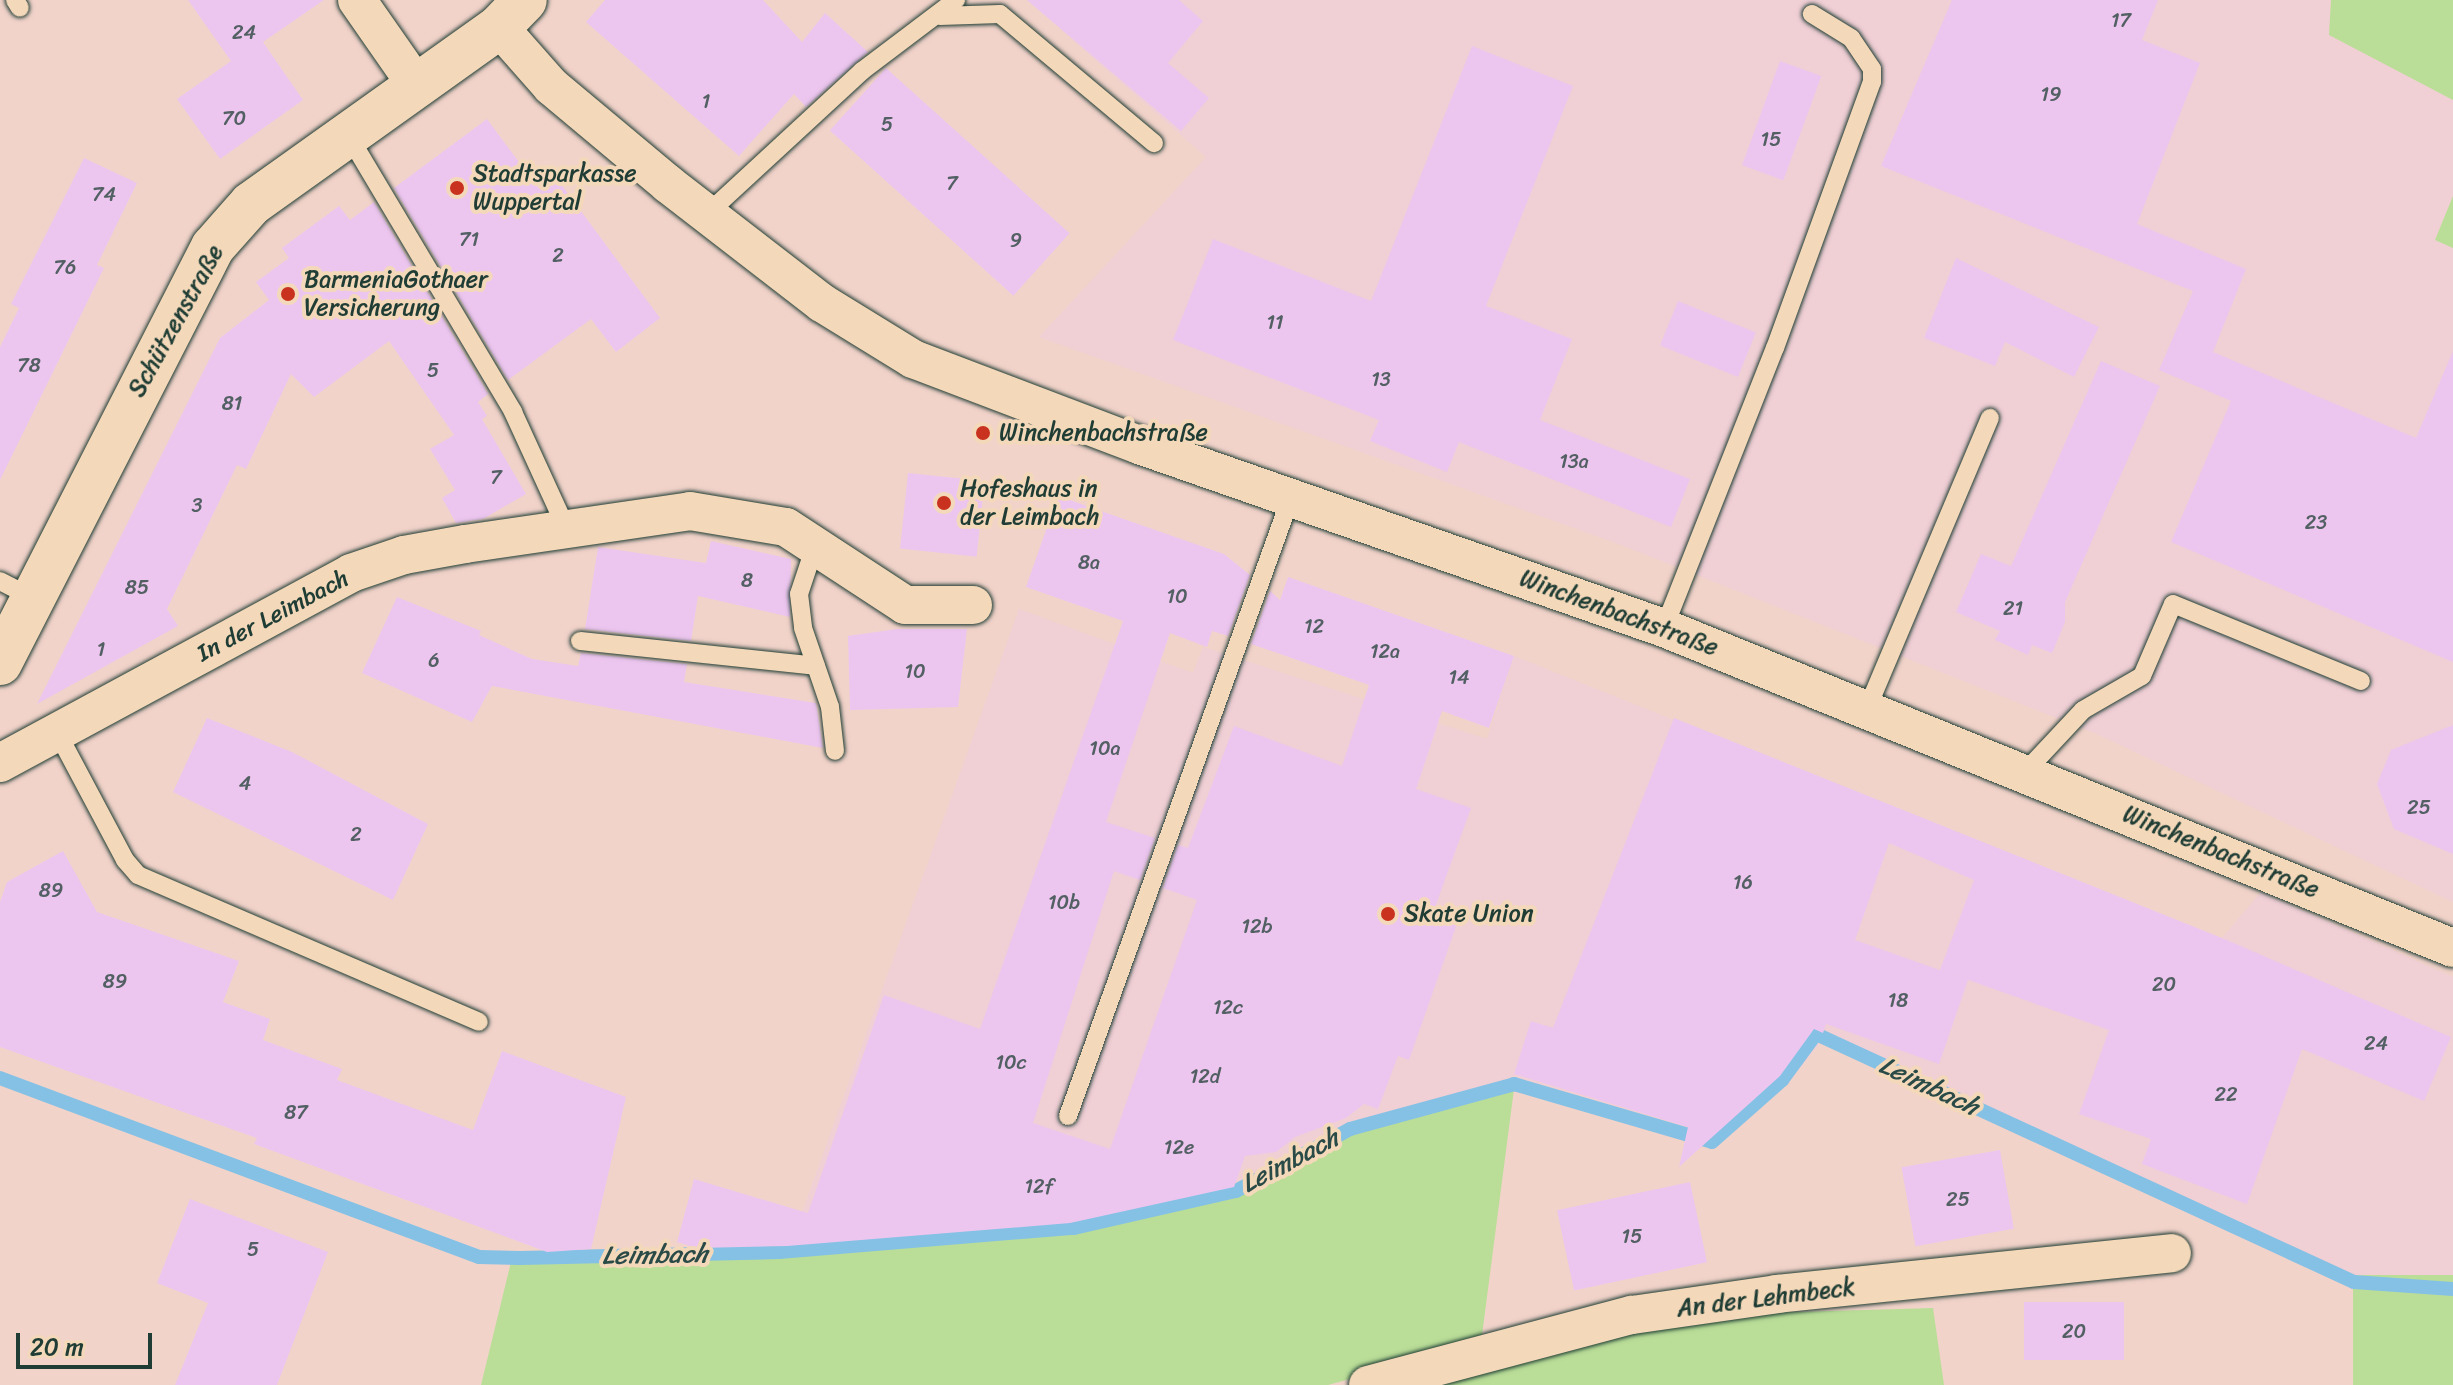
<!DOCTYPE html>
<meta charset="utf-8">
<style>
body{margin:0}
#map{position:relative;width:2453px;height:1385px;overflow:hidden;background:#f2d3ca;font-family:Sriracha,sans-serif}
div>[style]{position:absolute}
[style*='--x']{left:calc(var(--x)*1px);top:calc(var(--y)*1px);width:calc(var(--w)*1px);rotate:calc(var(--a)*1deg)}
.built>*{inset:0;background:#f0cfd5}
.green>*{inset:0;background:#bade98;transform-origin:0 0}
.stream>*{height:14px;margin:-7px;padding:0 7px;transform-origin:7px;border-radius:7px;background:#85c1e5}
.building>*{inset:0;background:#edc6ef;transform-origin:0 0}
.roads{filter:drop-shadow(0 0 2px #1f3d34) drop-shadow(0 0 2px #1f3d34)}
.service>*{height:18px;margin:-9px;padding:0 9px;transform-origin:9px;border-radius:9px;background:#f4d8ba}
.minor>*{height:38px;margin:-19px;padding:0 19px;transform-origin:19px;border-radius:19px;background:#f4d8ba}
.tertiary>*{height:44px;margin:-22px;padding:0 22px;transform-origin:22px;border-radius:22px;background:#f4d8ba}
.dots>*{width:22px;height:22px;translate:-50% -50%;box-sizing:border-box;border:4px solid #f4d8ba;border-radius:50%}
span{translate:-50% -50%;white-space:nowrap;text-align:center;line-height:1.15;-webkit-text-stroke:8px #f4d8ba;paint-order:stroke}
.number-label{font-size:20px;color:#525f63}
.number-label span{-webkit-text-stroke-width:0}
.poi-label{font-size:24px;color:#1f3d34}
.left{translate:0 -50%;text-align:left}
.street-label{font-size:24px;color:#1f3d34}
.water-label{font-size:26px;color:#294a46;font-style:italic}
.scale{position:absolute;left:16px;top:1333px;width:136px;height:36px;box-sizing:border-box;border:4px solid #1f3d34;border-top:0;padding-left:10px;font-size:24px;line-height:28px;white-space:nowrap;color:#1f3d34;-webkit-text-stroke:6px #f4d8ba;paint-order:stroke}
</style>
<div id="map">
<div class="built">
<div style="clip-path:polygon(1027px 0,2331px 0,2329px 35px,2453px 100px,2453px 196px,2435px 240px,2453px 248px,2453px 902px,2097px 734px,1616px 543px,1039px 337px,1206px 157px)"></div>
<div style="clip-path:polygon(1019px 609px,1193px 673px,1203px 647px,1487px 739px,1514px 656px,2221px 939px,2261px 892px,2453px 977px,2453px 1275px,2353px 1285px,1822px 1040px,1790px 1081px,1714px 1147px,1514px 1089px,1512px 1079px,1348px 1124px,1231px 1188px,1075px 1222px,791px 1243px)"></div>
</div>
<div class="green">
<div style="clip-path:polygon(2331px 0,2453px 0,2453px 100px,2329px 35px)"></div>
<div style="clip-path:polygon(2453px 196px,2453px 248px,2435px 240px)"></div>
<div style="clip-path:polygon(1514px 1089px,1481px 1343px,1328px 1385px,481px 1385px,511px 1262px,788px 1255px,1074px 1234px,1241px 1196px,1350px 1134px)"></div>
<div style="left:2453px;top:1275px;width:110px;height:100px;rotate:90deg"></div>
<div style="clip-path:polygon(1933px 1308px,1944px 1385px,1434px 1385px,1616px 1333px,1761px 1313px)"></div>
</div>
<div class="stream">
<div style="--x:0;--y:1078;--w:511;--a:20.49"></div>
<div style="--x:479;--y:1257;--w:41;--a:1.4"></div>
<div style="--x:520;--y:1258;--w:259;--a:-1.3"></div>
<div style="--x:779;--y:1252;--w:296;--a:-4.7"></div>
<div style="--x:1074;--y:1228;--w:166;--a:-12.9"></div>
<div style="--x:1236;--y:1191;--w:130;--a:-28.5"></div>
<div style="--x:1350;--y:1129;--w:170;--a:-15.3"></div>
<div style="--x:1514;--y:1084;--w:206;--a:16.3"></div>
<div style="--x:1712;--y:1142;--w:94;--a:-41.5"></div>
<div style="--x:1782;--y:1080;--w:57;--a:-53.5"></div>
<div style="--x:1816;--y:1034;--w:592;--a:24.75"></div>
<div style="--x:2354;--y:1282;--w:99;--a:4"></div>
</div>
<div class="building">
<div style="clip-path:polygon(188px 0,324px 0,263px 42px,303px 100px,220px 159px,177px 99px,231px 61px)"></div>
<div style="clip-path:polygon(605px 0,763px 0,802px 42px,825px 13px,868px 52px,806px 107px,794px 94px,739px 156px,586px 22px)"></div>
<div style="clip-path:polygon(1027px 0,1179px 0,1203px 21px,1168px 63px,1209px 98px,1181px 131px)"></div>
<div style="clip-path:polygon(1952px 0,2158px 0,2142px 40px,2200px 63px,2137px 224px,2246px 269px,2213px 352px,2416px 438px,2453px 351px,2453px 662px,2171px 542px,2231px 401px,2159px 370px,2193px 291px,1881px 166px)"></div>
<div style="clip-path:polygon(1472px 46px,1573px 86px,1486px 306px,1572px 339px,1540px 420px,1690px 479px,1671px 527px,1459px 442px,1447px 472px,1370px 441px,1379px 420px,1173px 340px,1213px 239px,1371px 301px)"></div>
<div style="left:1780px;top:61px;width:44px;height:111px;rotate:20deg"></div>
<div style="left:886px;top:68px;width:247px;height:84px;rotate:42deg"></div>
<div style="clip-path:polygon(487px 119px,539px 189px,555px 176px,660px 318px,616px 352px,591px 319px,508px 380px,394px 188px)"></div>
<div style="clip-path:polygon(84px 158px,137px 183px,97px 265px,104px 268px,0 480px,0 347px,19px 308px,11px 304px)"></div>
<div style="clip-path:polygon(374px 202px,488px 394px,478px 402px,487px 416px,482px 419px,526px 494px,483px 519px,456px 523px,442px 498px,455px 490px,430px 449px,454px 435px,389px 341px,314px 397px,291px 374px,246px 469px,237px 465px,167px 609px,178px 626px,37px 704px,220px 338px,269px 300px,256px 282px,289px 258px,282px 248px,339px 206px,350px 220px)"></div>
<div style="clip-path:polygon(1956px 258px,2099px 327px,2074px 377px,2005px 342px,1995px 366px,1924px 338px)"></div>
<div style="left:1678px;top:301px;width:84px;height:48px;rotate:22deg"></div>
<div style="clip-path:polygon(2101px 361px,2160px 386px,2065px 602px,2065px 622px,2052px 653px,2032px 645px,2028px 655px,1995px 640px,2000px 631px,1956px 612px,1981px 554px,2011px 566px)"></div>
<div style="left:908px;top:473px;width:77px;height:76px;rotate:6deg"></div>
<div style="clip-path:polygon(1058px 496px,1224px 554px,1250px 575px,1228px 636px,1212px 631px,1207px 647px,1170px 633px,1106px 822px,1155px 838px,1140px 880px,1114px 871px,1033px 1123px,1110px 1149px,1197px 900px,1163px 888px,1178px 845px,1188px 848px,1234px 726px,1342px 766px,1369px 685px,1251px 644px,1270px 591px,1280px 600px,1288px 577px,1514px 656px,1489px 728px,1442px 711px,1416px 789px,1471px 808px,1434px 910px,1459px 918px,1409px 1060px,1398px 1056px,1378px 1109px,1364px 1104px,1346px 1118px,1295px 1137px,1276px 1152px,1245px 1156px,1234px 1187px,1070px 1223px,787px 1246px,697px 1248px,677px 1242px,694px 1179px,808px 1213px,884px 995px,980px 1029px,1123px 621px,1026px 587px)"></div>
<div style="clip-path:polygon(711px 541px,791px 559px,790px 617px,698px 596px,691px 641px,585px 629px,598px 547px,706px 563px)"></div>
<div style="clip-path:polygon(397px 597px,481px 631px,479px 635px,532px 659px,578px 666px,581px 653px,687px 664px,684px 682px,816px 703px,823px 748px,492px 686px,472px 722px,362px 673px)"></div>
<div style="clip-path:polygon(897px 629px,967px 629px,958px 707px,850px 710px,848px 636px)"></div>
<div style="clip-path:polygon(207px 718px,292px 752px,428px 824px,393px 900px,173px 792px)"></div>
<div style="clip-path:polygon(1674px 718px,2222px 938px,2451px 1037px,2424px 1101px,2302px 1049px,2247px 1204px,2142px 1164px,2151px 1139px,2079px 1114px,2109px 1030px,1940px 970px,1974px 880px,1889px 843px,1855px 940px,1968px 980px,1939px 1064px,1826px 1024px,1823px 1033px,1814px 1029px,1780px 1076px,1679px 1167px,1688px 1127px,1514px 1074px,1531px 1021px,1553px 1028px)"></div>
<div style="clip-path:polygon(2453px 725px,2453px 854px,2394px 829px,2377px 784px,2391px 750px)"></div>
<div style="clip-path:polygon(63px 851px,97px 912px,239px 961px,223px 1002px,270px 1019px,263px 1040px,342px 1069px,337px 1080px,473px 1130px,502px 1051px,626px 1097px,591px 1249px,547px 1252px,254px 1144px,257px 1138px,0 1047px,0 902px,7px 882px)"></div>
<div style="left:2000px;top:1150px;width:80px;height:100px;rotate:80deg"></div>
<div style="left:1690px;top:1182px;width:82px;height:136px;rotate:78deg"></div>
<div style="clip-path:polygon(190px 1199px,328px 1252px,277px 1385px,175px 1385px,208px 1303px,157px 1283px)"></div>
<div style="left:2124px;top:1302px;width:58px;height:100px;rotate:90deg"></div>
</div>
<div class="roads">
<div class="service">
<div style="--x:15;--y:0;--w:9;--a:58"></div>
<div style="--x:940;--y:16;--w:60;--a:-1.9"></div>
<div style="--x:1000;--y:14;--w:201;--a:40"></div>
<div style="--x:347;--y:133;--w:325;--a:59.2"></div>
<div style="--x:513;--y:412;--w:128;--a:65.4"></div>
<div style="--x:707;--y:214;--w:211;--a:-42.7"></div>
<div style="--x:862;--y:71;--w:118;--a:-37.1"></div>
<div style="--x:814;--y:549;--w:47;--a:108.4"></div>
<div style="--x:799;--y:594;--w:34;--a:83"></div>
<div style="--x:803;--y:628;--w:83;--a:71.1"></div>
<div style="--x:830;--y:707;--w:44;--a:83.5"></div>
<div style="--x:0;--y:581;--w:36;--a:27"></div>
<div style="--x:1664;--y:628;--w:301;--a:-68.4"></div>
<div style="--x:1775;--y:348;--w:283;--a:-70"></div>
<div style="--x:1872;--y:82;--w:13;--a:-90"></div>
<div style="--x:1872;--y:69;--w:37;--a:-124"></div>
<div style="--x:1851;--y:38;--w:46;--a:-148.4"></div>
<div style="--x:580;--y:641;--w:237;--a:6"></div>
<div style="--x:1867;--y:709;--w:316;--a:-67.1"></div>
<div style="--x:57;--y:732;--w:145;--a:62"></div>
<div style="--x:125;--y:860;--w:20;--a:49"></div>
<div style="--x:138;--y:875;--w:371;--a:23.3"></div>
<div style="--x:2026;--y:771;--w:83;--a:-46.9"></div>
<div style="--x:2083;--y:710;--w:68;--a:-30"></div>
<div style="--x:2142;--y:676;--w:78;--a:-66.7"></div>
<div style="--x:2173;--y:604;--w:203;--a:22.3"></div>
<div style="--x:1068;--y:1116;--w:661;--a:-70.19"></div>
</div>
<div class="minor">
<div style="--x:357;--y:0;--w:101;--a:55.1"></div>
<div style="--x:499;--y:27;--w:79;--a:48.6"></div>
<div style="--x:551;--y:86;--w:153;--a:39.9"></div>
<div style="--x:668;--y:184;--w:195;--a:37.7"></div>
<div style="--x:822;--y:303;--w:107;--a:31.6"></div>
<div style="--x:913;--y:359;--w:242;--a:20.8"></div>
<div style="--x:1139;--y:445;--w:556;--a:19.22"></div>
<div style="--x:1664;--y:628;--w:851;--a:22.08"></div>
<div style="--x:0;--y:763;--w:399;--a:-28.4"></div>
<div style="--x:351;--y:573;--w:56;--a:-18.8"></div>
<div style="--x:404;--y:555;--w:62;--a:-10.2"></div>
<div style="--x:465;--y:544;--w:227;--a:-8.3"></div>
<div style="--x:690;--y:511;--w:97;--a:9.5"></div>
<div style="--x:786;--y:527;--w:142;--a:33.2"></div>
<div style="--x:905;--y:605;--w:68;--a:0"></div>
<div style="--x:1368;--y:1385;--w:273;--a:-14.9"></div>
<div style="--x:1632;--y:1315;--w:147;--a:-8.2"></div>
<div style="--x:1777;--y:1294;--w:397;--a:-5.9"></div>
</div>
<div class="tertiary">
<div style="--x:0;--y:663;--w:467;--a:-62.9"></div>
<div style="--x:213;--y:247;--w:57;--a:-48.5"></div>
<div style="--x:251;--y:204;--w:305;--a:-35.5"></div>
<div style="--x:499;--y:27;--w:37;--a:-46"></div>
</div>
</div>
<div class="dots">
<div style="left:457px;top:188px;background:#c8321e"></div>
<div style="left:288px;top:294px;background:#c8321e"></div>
<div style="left:983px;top:433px;background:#c8321e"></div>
<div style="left:944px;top:503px;background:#c8321e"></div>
<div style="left:1388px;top:914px;background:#c8321e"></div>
</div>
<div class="number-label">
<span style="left:2121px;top:20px">17</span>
<span style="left:244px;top:32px">24</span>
<span style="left:2051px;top:94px">19</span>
<span style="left:706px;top:101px">1</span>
<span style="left:234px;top:118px">70</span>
<span style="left:887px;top:124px">5</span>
<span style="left:1771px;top:139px">15</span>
<span style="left:952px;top:183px">7</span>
<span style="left:104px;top:194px">74</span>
<span style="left:469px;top:239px">71</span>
<span style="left:1016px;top:240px">9</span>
<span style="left:558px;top:255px">2</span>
<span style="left:65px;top:267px">76</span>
<span style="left:1275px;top:322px">11</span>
<span style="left:29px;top:365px">78</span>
<span style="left:433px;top:370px">5</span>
<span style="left:1381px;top:379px">13</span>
<span style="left:232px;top:403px">81</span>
<span style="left:1574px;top:461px">13a</span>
<span style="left:496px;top:477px">7</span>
<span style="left:197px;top:505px">3</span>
<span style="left:2316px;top:522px">23</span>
<span style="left:1089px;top:562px">8a</span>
<span style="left:747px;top:580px">8</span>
<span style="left:137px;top:587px">85</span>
<span style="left:1177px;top:596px">10</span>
<span style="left:2013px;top:608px">21</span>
<span style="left:1314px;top:626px">12</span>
<span style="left:101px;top:649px">1</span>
<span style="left:1385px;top:651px">12a</span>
<span style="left:434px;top:660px">6</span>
<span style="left:915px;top:671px">10</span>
<span style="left:1459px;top:677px">14</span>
<span style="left:1105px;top:748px">10a</span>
<span style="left:245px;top:783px">4</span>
<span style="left:2419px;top:807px">25</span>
<span style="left:356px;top:834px">2</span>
<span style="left:1743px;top:882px">16</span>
<span style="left:51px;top:890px">89</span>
<span style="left:1064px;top:902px">10b</span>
<span style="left:1257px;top:926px">12b</span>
<span style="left:115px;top:981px">89</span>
<span style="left:2164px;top:984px">20</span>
<span style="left:1898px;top:1000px">18</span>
<span style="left:1228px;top:1007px">12c</span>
<span style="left:2376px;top:1043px">24</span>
<span style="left:1011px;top:1062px">10c</span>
<span style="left:1205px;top:1076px">12d</span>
<span style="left:2226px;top:1094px">22</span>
<span style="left:296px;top:1112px">87</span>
<span style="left:1179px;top:1147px">12e</span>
<span style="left:1039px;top:1186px">12f</span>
<span style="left:1958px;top:1199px">25</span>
<span style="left:1632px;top:1236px">15</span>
<span style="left:253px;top:1249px">5</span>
<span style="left:2074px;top:1331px">20</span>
</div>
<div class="poi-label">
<span class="left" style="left:473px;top:188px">Stadtsparkasse<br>Wuppertal</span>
<span class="left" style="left:304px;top:294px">BarmeniaGothaer<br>Versicherung</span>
<span class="left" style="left:999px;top:433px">Winchenbachstraße</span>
<span class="left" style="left:960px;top:503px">Hofeshaus in<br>der Leimbach</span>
<span class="left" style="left:1404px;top:914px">Skate Union</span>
</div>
<div class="street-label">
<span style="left:176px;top:321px;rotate:-61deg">Schützenstraße</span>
<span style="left:1619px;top:613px;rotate:20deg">Winchenbachstraße</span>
<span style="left:273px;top:616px;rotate:-28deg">In der Leimbach</span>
<span style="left:2221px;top:852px;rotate:22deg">Winchenbachstraße</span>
<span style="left:1766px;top:1298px;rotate:-7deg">An der Lehmbeck</span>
</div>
<div class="water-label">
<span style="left:1929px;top:1086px;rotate:25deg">Leimbach</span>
<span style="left:1290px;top:1161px;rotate:-28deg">Leimbach</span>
<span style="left:655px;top:1255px;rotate:-1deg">Leimbach</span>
</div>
<div class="scale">20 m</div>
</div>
